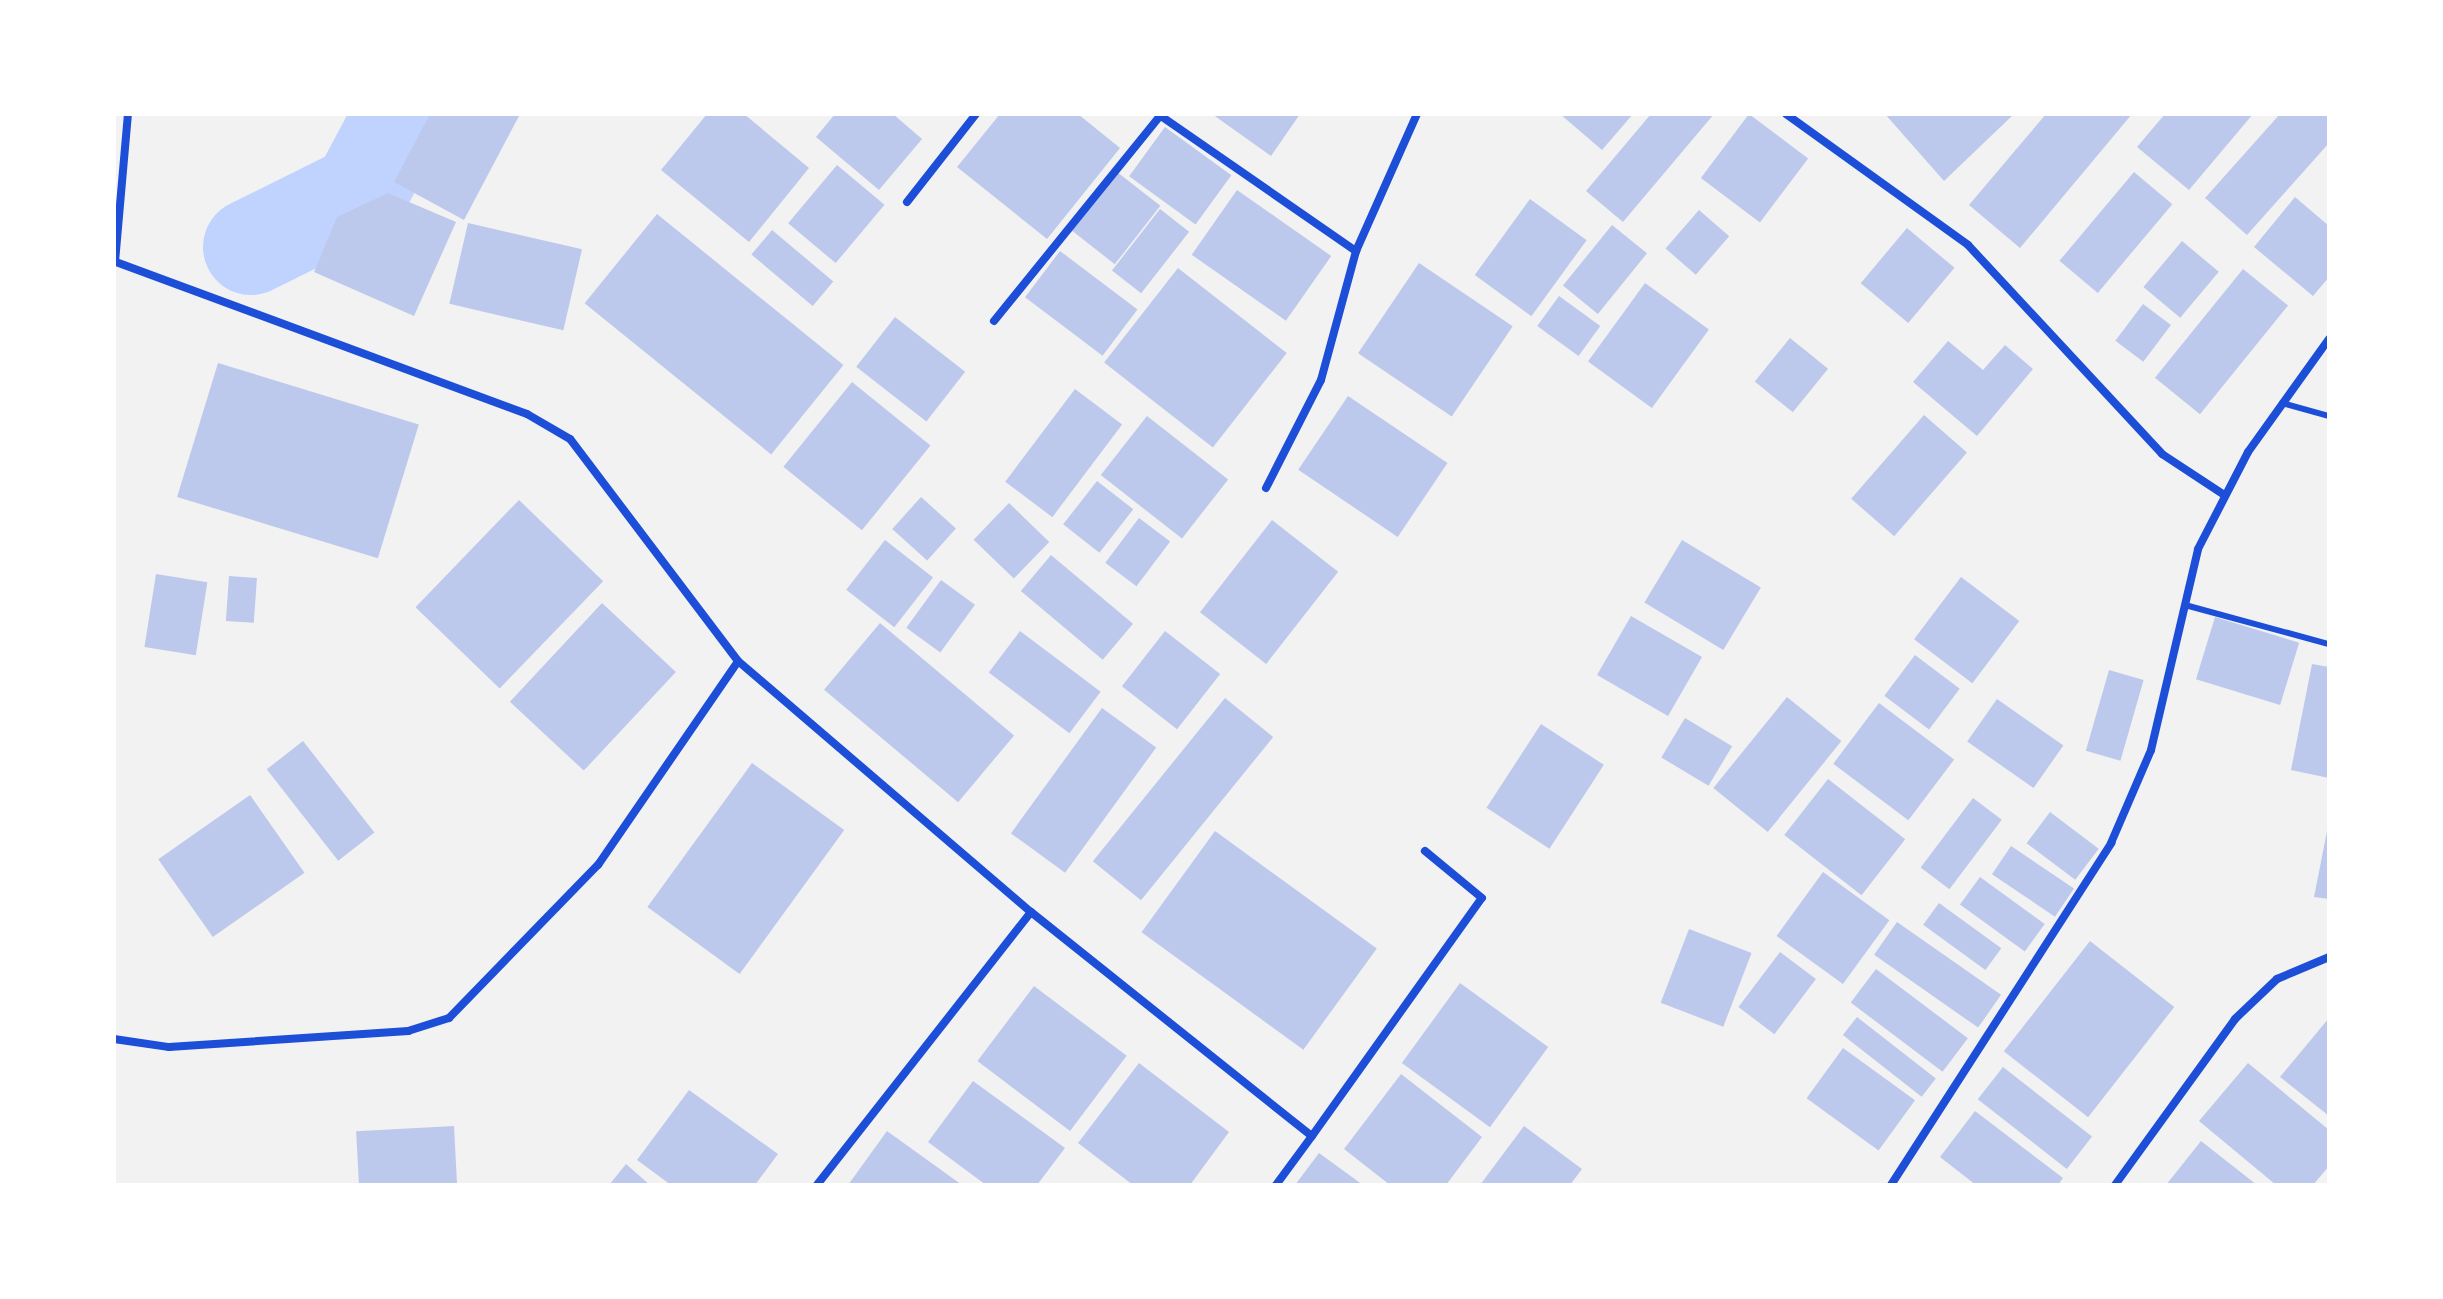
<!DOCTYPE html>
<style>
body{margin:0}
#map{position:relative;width:2443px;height:1299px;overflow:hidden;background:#f2f2f2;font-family:"Open Sans",sans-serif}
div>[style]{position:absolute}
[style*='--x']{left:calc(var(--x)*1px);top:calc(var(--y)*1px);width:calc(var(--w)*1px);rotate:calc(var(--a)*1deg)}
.river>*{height:96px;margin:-48px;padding:0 48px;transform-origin:48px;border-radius:48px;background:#bfd3fe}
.building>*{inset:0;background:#bdc9ec;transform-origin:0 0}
.service>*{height:6px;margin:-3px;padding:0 3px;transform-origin:3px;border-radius:3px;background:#1d4ed8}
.minor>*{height:8px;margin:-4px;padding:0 4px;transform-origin:4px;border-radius:4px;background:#1d4ed8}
span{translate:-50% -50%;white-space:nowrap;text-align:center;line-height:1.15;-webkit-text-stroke:6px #fff;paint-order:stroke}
.frame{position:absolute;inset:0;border:116px solid #fff;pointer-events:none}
</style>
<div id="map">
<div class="river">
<div style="--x:251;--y:247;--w:122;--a:-26.4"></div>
<div style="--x:360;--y:193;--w:89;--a:-62"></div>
</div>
<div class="building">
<div style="clip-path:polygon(430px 114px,520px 114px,464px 220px,394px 182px)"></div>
<div style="clip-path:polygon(707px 114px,744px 114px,809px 168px,749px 242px,661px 170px)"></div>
<div style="clip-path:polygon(835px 114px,893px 114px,922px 139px,879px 190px,816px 137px)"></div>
<div style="clip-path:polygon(1000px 114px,1078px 114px,1120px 148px,1047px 239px,957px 167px)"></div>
<div style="clip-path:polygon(1212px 114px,1300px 114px,1271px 156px)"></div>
<div style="clip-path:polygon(1560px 114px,1633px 114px,1602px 150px)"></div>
<div style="clip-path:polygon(1651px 114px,1714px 114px,1623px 222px,1586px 191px)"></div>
<div style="left:1749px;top:114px;width:74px;height:80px;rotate:37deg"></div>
<div style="clip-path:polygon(1885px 114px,2014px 114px,1944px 181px)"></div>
<div style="clip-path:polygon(2046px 114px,2132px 114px,2020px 248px,1969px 205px)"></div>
<div style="clip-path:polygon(2165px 114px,2253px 114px,2189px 190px,2137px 147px)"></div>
<div style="clip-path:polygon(2280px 114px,2329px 114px,2329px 143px,2247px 235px,2205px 198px)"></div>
<div style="left:1165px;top:127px;width:82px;height:61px;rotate:36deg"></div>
<div style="left:837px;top:165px;width:62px;height:76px;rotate:40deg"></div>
<div style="left:1117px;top:172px;width:55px;height:74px;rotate:38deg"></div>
<div style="left:2134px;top:172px;width:50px;height:116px;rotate:40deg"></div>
<div style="left:1237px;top:190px;width:115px;height:79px;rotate:35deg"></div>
<div style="clip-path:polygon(388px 193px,456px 222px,414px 316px,314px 272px,337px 217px)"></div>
<div style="clip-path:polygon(2295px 197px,2329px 226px,2329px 277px,2313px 296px,2254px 247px)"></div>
<div style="left:1530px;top:199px;width:70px;height:94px;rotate:36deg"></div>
<div style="left:1160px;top:209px;width:37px;height:78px;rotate:38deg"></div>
<div style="left:1699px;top:210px;width:40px;height:51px;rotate:41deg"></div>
<div style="left:657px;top:214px;width:240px;height:115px;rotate:39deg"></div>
<div style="left:468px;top:223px;width:117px;height:83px;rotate:13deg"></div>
<div style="left:1612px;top:225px;width:45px;height:78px;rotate:39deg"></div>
<div style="left:1907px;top:228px;width:62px;height:72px;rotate:40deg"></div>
<div style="left:772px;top:230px;width:80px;height:32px;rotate:40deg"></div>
<div style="left:2182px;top:241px;width:48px;height:60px;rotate:40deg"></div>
<div style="left:1060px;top:251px;width:97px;height:58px;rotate:37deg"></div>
<div style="left:1419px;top:263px;width:113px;height:109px;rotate:34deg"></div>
<div style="left:1178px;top:268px;width:138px;height:120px;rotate:38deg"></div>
<div style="left:2243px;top:269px;width:58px;height:140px;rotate:39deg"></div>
<div style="left:1645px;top:283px;width:79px;height:97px;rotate:36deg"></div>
<div style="left:1559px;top:296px;width:51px;height:37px;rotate:36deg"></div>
<div style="left:2143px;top:304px;width:35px;height:46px;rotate:37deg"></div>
<div style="left:895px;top:317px;width:89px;height:63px;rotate:38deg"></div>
<div style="left:1790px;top:338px;width:49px;height:56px;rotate:39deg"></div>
<div style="clip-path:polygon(1948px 341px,1983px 370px,2005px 345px,2033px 369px,1977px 436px,1913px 382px)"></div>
<div style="left:218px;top:363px;width:210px;height:140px;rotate:17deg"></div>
<div style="left:852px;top:382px;width:101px;height:109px;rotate:39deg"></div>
<div style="left:1075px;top:389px;width:59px;height:116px;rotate:37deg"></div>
<div style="left:1348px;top:396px;width:120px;height:89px;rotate:34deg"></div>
<div style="left:1924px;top:415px;width:57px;height:111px;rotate:41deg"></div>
<div style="left:1147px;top:416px;width:103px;height:75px;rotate:38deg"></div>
<div style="left:1097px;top:481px;width:46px;height:55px;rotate:38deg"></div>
<div style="left:921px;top:497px;width:47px;height:43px;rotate:42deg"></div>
<div style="left:519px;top:500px;width:117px;height:149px;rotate:44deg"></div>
<div style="left:1009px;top:503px;width:56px;height:51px;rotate:44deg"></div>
<div style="left:1139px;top:518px;width:39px;height:56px;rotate:37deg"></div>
<div style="left:1272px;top:520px;width:84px;height:117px;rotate:38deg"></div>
<div style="left:885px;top:540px;width:61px;height:63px;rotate:38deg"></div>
<div style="left:1682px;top:540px;width:92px;height:73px;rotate:31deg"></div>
<div style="left:1051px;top:555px;width:107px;height:47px;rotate:40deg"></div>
<div style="left:156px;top:574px;width:52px;height:74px;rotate:9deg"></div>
<div style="left:229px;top:576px;width:28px;height:45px;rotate:4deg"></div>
<div style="left:1961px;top:577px;width:73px;height:78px;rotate:37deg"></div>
<div style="left:941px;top:580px;width:42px;height:59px;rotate:36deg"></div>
<div style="left:602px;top:603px;width:101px;height:135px;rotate:43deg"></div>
<div style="left:1631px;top:616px;width:82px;height:68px;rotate:30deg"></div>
<div style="left:2215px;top:617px;width:88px;height:65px;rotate:17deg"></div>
<div style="left:880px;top:623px;width:175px;height:87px;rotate:40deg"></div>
<div style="left:1020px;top:631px;width:101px;height:52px;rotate:37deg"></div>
<div style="left:1165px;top:631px;width:70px;height:70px;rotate:38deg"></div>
<div style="left:1915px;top:655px;width:56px;height:51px;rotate:37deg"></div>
<div style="clip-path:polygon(2312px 664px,2329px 667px,2329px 778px,2291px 770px)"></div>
<div style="left:2109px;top:670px;width:36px;height:84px;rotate:16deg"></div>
<div style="left:1787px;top:697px;width:70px;height:117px;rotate:39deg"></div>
<div style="left:1225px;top:698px;width:62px;height:210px;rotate:39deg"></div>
<div style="left:1997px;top:699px;width:81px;height:52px;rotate:35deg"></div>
<div style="left:1879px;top:703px;width:94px;height:76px;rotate:37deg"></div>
<div style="left:1102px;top:708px;width:67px;height:155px;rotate:36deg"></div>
<div style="left:1685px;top:718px;width:55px;height:46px;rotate:31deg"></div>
<div style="left:1541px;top:724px;width:75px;height:100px;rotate:33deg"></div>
<div style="left:303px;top:741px;width:116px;height:46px;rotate:52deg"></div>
<div style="left:752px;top:763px;width:114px;height:178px;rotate:36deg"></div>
<div style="left:1828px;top:779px;width:98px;height:71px;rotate:38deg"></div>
<div style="left:250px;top:795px;width:95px;height:112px;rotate:55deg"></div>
<div style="left:1973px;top:798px;width:36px;height:87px;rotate:37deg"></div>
<div style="left:2050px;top:812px;width:61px;height:39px;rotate:37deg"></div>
<div style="clip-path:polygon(2329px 821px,2329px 899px,2314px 897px)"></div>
<div style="left:1215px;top:831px;width:200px;height:125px;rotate:36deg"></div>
<div style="left:2011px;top:846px;width:76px;height:34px;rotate:34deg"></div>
<div style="left:1823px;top:872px;width:82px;height:79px;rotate:36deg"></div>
<div style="left:1980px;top:877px;width:80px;height:34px;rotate:36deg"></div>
<div style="left:1939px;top:903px;width:77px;height:27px;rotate:36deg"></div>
<div style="left:1897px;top:922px;width:127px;height:40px;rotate:35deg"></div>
<div style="left:1689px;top:929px;width:67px;height:79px;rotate:21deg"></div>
<div style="left:2090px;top:941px;width:107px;height:140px;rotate:38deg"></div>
<div style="left:1780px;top:952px;width:45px;height:69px;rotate:37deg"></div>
<div style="left:1876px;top:969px;width:115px;height:42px;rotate:37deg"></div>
<div style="left:1460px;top:983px;width:109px;height:99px;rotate:36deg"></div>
<div style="left:1034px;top:986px;width:116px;height:94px;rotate:37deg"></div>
<div style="left:1857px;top:1017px;width:100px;height:23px;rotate:38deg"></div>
<div style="clip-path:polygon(2329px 1018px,2329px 1116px,2280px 1077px)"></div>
<div style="left:1843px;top:1048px;width:89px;height:62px;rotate:36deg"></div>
<div style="clip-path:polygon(1139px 1063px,1229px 1132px,1190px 1185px,1133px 1185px,1078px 1143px)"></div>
<div style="clip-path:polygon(2248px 1063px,2329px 1130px,2329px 1166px,2313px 1185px,2276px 1185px,2199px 1121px)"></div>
<div style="left:2003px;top:1067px;width:113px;height:41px;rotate:38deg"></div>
<div style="clip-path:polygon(1401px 1074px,1482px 1137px,1446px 1185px,1390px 1185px,1344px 1149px)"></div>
<div style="clip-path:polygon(973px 1081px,1065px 1148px,1037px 1185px,986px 1185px,928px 1142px)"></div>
<div style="clip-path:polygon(689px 1090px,778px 1154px,755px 1185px,671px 1185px,637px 1160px)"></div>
<div style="clip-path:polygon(1975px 1111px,2063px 1178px,2058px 1185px,1976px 1185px,1940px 1157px)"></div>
<div style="left:454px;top:1126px;width:59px;height:98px;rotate:87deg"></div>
<div style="clip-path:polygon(1524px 1126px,1582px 1169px,1570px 1185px,1480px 1185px)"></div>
<div style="clip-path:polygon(887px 1131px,962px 1185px,848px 1185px)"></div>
<div style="clip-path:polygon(2201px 1141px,2257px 1185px,2166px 1185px)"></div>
<div style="clip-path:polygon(1319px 1153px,1363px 1185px,1295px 1185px)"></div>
<div style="clip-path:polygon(626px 1164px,650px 1185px,609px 1185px)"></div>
</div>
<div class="service">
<div style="--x:2282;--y:403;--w:49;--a:15.5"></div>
<div style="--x:2185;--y:605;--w:149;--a:15.2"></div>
</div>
<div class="minor">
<div style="--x:1158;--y:114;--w:241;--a:34.7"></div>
<div style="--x:1786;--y:114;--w:224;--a:35.7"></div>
<div style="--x:1968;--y:245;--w:285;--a:47.1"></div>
<div style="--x:2162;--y:454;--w:73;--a:33.3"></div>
<div style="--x:907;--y:202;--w:112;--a:-51.9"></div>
<div style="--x:994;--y:321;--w:264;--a:-51"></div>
<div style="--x:1266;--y:488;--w:121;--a:-63"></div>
<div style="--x:1321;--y:380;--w:134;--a:-74.8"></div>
<div style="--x:1356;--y:251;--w:150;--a:-66"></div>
<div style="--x:738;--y:661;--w:386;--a:40.6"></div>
<div style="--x:1031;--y:912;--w:347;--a:128.1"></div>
<div style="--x:1031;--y:912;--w:359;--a:38.6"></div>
<div style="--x:1312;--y:1136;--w:61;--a:126.3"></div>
<div style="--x:114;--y:1039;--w:56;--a:8.3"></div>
<div style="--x:169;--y:1047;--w:240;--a:-3.8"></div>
<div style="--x:408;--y:1031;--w:43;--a:-17.6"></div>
<div style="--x:449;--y:1018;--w:214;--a:-45.8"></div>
<div style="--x:598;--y:865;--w:247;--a:-55.5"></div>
<div style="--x:738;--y:661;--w:278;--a:-127.1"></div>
<div style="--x:570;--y:439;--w:50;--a:-149.8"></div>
<div style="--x:527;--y:414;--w:439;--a:-159.7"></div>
<div style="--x:115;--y:262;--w:149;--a:-85"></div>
<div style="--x:1312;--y:1136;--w:292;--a:-54.5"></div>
<div style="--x:1482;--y:898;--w:74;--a:-140.5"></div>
<div style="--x:1891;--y:1185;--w:407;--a:-57.2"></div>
<div style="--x:2111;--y:843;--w:101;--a:-66.7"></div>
<div style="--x:2151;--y:750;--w:206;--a:-76.8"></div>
<div style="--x:2198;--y:549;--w:109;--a:-62.7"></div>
<div style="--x:2248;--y:452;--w:139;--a:-54.4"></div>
<div style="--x:2115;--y:1185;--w:205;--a:-54.1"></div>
<div style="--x:2235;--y:1019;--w:58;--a:-43.6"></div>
<div style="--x:2277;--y:979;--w:56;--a:-22.9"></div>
</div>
<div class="frame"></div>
</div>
